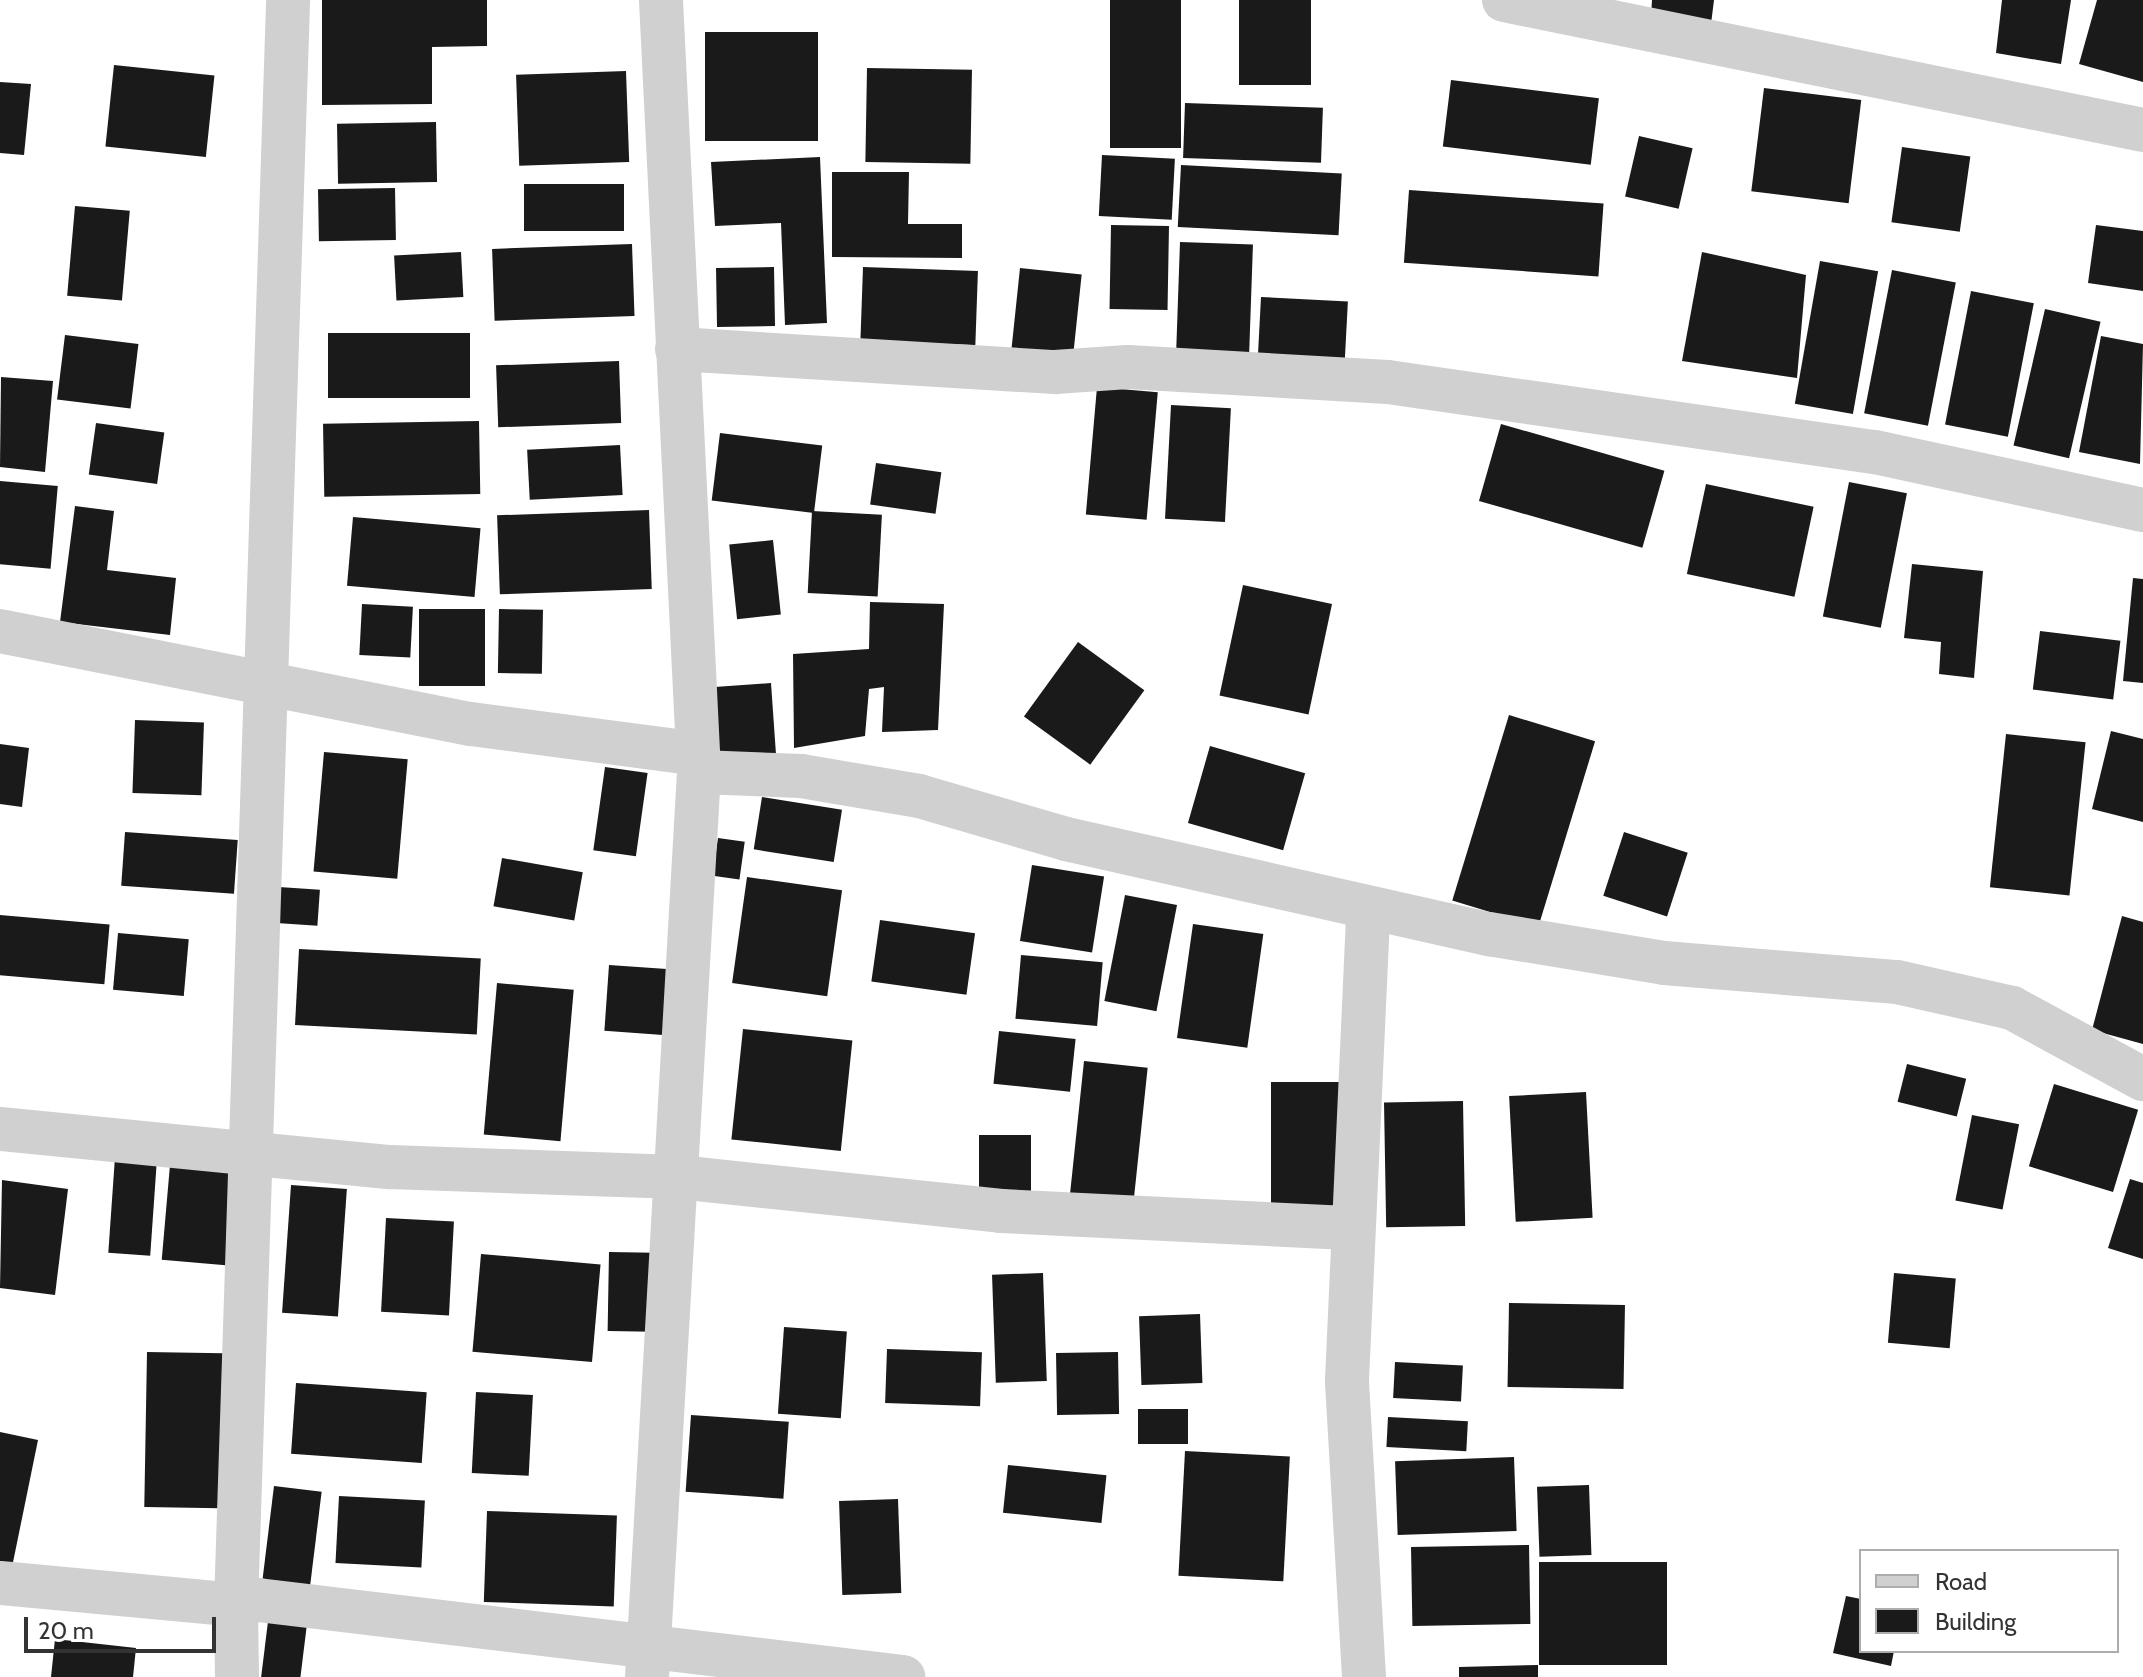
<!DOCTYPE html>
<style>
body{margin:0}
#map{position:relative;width:2143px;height:1677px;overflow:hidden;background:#fff;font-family:Cabin,sans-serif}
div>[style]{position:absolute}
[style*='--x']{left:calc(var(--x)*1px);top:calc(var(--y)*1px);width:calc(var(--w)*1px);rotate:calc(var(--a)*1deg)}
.building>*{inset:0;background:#1a1a1a;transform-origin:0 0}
.minor>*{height:44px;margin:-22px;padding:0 22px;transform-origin:22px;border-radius:22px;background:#d0d0d0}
span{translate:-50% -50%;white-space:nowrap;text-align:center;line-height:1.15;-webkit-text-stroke:8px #fff;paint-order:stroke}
.legend{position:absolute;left:1859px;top:1549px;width:260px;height:104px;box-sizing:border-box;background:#fff;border:2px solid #adadad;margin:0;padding:10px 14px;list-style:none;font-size:24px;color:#333}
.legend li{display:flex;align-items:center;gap:16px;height:40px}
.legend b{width:40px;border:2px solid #adadad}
.scale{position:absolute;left:24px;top:1617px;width:192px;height:36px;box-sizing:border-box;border:4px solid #333;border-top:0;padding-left:10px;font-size:24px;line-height:28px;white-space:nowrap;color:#333;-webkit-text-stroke:6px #fff;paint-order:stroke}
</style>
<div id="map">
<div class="building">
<div style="clip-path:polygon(322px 0,487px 0,487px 46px,432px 47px,432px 104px,322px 105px)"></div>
<div style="left:1110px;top:0;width:71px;height:148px"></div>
<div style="left:1239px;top:0;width:72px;height:85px"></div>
<div style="clip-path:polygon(1652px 0,1714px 0,1711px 24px,1651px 17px)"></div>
<div style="clip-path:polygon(2002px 0,2071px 0,2061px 64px,1996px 53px)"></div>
<div style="clip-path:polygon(2097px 0,2143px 0,2143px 82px,2079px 64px)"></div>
<div style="left:705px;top:32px;width:113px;height:109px"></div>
<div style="left:114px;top:65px;width:101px;height:82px;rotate:6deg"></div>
<div style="left:867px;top:68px;width:105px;height:94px;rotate:1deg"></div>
<div style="left:626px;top:71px;width:91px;height:110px;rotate:88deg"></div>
<div style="left:1451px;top:80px;width:149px;height:67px;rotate:7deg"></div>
<div style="clip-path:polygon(0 82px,31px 84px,24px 155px,0 153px)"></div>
<div style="left:1764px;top:88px;width:98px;height:104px;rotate:7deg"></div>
<div style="left:1185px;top:103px;width:138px;height:55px;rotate:2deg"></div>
<div style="left:436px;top:122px;width:60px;height:99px;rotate:89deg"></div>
<div style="left:1639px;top:136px;width:55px;height:62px;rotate:13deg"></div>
<div style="left:1902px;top:147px;width:69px;height:76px;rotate:8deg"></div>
<div style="left:1102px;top:155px;width:73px;height:61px;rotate:3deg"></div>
<div style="clip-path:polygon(820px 157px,827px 323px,785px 325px,781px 223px,715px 226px,711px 162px)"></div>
<div style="left:1181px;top:165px;width:161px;height:62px;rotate:3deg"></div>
<div style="clip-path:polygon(832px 172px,909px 172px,908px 224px,962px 224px,962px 258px,832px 257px)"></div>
<div style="left:524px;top:184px;width:100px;height:47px"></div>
<div style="left:395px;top:188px;width:52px;height:77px;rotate:89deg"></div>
<div style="left:1409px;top:190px;width:195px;height:73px;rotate:4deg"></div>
<div style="left:75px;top:206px;width:55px;height:90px;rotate:5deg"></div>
<div style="left:1111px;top:225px;width:58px;height:84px;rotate:1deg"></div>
<div style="clip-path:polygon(2096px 225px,2143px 231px,2143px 291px,2088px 283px)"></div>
<div style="left:1180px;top:242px;width:73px;height:110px;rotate:2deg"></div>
<div style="left:632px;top:244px;width:72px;height:140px;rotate:88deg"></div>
<div style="left:461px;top:252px;width:45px;height:67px;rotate:87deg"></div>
<div style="clip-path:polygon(1702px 252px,1806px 275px,1797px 378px,1682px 361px)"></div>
<div style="left:1820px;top:261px;width:59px;height:145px;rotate:10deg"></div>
<div style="left:774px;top:267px;width:59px;height:58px;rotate:89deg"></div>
<div style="left:863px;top:267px;width:115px;height:74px;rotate:2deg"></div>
<div style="left:1020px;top:268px;width:62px;height:95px;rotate:6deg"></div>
<div style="left:1892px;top:270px;width:65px;height:146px;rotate:11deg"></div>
<div style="left:1971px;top:291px;width:64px;height:136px;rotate:11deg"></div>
<div style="left:1261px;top:297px;width:87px;height:70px;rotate:3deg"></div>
<div style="left:2045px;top:309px;width:57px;height:140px;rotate:13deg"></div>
<div style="left:470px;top:333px;width:65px;height:142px;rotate:90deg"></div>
<div style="left:65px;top:335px;width:74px;height:65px;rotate:7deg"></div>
<div style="clip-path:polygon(2101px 336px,2143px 344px,2140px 464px,2079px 452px)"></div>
<div style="left:619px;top:361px;width:62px;height:123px;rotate:88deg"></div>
<div style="clip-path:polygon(1px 377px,53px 381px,45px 472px,0 467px)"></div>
<div style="left:1097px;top:387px;width:61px;height:128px;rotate:5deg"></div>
<div style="left:1171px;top:405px;width:60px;height:114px;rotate:3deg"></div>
<div style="left:479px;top:421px;width:73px;height:156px;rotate:89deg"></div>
<div style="left:96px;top:423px;width:69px;height:52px;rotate:8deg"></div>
<div style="left:1501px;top:424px;width:170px;height:80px;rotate:16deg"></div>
<div style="left:720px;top:433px;width:103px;height:68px;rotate:7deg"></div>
<div style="left:620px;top:445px;width:50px;height:93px;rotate:87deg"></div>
<div style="left:876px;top:463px;width:66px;height:42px;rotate:8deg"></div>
<div style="left:0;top:481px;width:58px;height:83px;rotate:5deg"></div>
<div style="left:1849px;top:482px;width:59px;height:137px;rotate:11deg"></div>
<div style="left:1706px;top:484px;width:110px;height:92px;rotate:12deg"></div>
<div style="clip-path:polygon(75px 506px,114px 511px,107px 570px,176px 578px,170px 635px,60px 622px)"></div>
<div style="left:649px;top:510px;width:79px;height:152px;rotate:88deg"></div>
<div style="left:812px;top:511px;width:70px;height:82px;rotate:3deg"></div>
<div style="left:353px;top:517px;width:128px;height:69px;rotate:5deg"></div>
<div style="left:773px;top:540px;width:75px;height:44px;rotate:84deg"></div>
<div style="clip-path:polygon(1912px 564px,1983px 571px,1974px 678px,1939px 674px,1941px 642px,1904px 638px)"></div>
<div style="clip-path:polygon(2133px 578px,2143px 579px,2143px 683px,2123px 681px)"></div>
<div style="left:1243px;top:585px;width:91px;height:113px;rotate:12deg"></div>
<div style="clip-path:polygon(870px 602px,944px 604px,938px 730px,882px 732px,884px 687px,869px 689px,865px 736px,794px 748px,793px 654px,869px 649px)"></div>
<div style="left:362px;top:604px;width:51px;height:51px;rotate:3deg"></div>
<div style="left:419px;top:609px;width:66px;height:77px"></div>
<div style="left:499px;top:609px;width:44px;height:64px;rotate:1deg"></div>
<div style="left:2040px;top:631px;width:81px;height:59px;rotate:7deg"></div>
<div style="left:1078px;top:642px;width:82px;height:92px;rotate:36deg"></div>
<div style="left:771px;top:683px;width:78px;height:60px;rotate:86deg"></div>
<div style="left:1509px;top:715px;width:90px;height:194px;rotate:17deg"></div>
<div style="left:135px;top:720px;width:69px;height:73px;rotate:2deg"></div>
<div style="clip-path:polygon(2111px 731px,2143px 739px,2143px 822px,2092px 809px)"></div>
<div style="left:2006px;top:734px;width:80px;height:154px;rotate:6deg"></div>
<div style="clip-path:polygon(0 744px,29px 748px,22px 807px,0 804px)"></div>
<div style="left:1210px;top:746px;width:99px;height:80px;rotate:16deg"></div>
<div style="left:324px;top:752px;width:84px;height:120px;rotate:5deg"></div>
<div style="left:605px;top:767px;width:43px;height:84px;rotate:8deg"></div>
<div style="left:762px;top:797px;width:81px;height:53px;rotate:9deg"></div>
<div style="left:125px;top:832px;width:113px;height:54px;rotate:4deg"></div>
<div style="left:1624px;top:832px;width:67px;height:67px;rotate:18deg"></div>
<div style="left:718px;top:838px;width:27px;height:38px;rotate:8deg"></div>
<div style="left:502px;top:858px;width:82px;height:49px;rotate:10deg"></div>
<div style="left:1032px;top:865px;width:73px;height:77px;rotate:9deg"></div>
<div style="left:747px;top:877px;width:96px;height:107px;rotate:8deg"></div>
<div style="left:279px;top:887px;width:41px;height:36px;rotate:4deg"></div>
<div style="left:1125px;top:895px;width:53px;height:108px;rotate:11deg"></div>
<div style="left:0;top:915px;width:110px;height:60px;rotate:5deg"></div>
<div style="clip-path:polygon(2122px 916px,2143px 922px,2143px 1044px,2092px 1030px)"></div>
<div style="left:880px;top:920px;width:96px;height:62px;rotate:8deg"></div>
<div style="left:1193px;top:924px;width:71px;height:115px;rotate:8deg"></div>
<div style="left:118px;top:933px;width:71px;height:57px;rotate:5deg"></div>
<div style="left:299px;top:949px;width:182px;height:76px;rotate:3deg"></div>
<div style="left:1021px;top:955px;width:82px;height:64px;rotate:5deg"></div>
<div style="left:609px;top:965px;width:76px;height:66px;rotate:4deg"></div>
<div style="left:497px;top:983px;width:77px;height:152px;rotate:5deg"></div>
<div style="left:743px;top:1029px;width:110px;height:111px;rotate:6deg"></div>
<div style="left:999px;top:1031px;width:77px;height:53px;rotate:6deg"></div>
<div style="left:1084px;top:1061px;width:64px;height:136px;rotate:6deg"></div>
<div style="left:1907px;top:1064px;width:61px;height:39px;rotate:14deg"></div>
<div style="left:1349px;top:1082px;width:124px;height:78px;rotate:90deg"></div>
<div style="left:2054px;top:1084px;width:88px;height:86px;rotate:17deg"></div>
<div style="left:1586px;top:1092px;width:126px;height:77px;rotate:87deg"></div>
<div style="left:1463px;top:1101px;width:125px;height:79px;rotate:89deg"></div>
<div style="left:1972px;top:1115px;width:48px;height:87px;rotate:11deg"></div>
<div style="left:1031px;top:1135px;width:58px;height:52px;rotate:90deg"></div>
<div style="left:115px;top:1157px;width:42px;height:96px;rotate:4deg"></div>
<div style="left:170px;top:1165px;width:70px;height:95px;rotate:5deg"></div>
<div style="clip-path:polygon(2130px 1179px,2143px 1183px,2143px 1259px,2108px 1248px)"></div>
<div style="clip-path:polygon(2px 1180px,68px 1189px,55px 1295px,0 1288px)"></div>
<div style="left:291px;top:1185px;width:56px;height:128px;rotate:4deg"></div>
<div style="left:386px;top:1218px;width:68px;height:94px;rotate:3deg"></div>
<div style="left:609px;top:1252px;width:45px;height:79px;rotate:1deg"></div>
<div style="left:481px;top:1254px;width:120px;height:98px;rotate:5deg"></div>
<div style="left:1043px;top:1273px;width:108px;height:51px;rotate:88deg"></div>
<div style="left:1894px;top:1273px;width:62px;height:70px;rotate:5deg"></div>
<div style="left:1509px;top:1303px;width:116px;height:84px;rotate:1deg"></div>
<div style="left:1200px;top:1314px;width:69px;height:61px;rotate:88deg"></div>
<div style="left:784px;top:1327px;width:63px;height:87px;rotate:4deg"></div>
<div style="left:887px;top:1349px;width:95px;height:54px;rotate:2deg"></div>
<div style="left:147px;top:1352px;width:91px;height:155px;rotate:1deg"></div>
<div style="left:1118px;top:1352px;width:62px;height:62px;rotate:89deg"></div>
<div style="left:1395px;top:1362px;width:68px;height:36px;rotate:3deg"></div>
<div style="left:296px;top:1383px;width:131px;height:71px;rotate:4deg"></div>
<div style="left:476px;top:1392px;width:57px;height:81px;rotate:3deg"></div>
<div style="left:1188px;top:1409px;width:35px;height:50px;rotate:90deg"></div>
<div style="left:691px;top:1415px;width:98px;height:77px;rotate:4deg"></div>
<div style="left:1388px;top:1417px;width:80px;height:30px;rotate:3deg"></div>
<div style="clip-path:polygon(0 1432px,38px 1440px,10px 1577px,0 1575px)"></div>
<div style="left:1185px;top:1451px;width:105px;height:125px;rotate:3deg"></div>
<div style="left:1514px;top:1457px;width:74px;height:119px;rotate:88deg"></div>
<div style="left:1008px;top:1465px;width:99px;height:48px;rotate:6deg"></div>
<div style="left:1589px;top:1485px;width:70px;height:52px;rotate:88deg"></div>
<div style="left:274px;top:1486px;width:48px;height:99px;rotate:7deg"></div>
<div style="left:339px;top:1496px;width:86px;height:67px;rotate:3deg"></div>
<div style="left:898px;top:1499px;width:94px;height:59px;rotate:88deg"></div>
<div style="left:487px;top:1511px;width:130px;height:91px;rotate:2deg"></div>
<div style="left:1529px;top:1545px;width:79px;height:118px;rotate:89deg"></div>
<div style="left:1667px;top:1562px;width:103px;height:128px;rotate:90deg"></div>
<div style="clip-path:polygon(1846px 1596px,1861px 1599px,1861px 1651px,1894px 1651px,1891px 1666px,1833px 1653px)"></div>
<div style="left:270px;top:1605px;width:39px;height:73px;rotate:7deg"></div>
<div style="clip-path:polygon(55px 1639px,136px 1648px,133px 1677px,51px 1677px)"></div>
<div style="clip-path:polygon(1538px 1665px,1538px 1677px,1459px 1677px,1459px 1667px)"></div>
</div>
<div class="minor">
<div style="--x:1504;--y:0;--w:652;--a:11.5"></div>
<div style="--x:677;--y:349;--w:379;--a:3.5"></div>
<div style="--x:1055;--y:372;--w:73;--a:-3.9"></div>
<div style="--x:1128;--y:367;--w:260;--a:3.3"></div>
<div style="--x:1388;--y:382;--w:492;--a:8.2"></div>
<div style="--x:1875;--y:452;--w:274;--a:12.2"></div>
<div style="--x:0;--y:631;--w:480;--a:11.2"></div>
<div style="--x:471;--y:724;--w:229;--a:7.5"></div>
<div style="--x:699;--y:772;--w:102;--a:2.2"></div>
<div style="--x:801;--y:776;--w:120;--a:9.6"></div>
<div style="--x:919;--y:796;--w:153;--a:16.3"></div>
<div style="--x:1066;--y:839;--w:434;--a:12.7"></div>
<div style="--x:1489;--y:934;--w:177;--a:9.4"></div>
<div style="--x:1664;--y:963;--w:234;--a:4.7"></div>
<div style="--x:1897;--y:982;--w:118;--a:12.7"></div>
<div style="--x:2012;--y:1008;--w:149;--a:28.5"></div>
<div style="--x:0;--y:1129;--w:392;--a:5.6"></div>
<div style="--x:390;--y:1167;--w:288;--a:2"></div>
<div style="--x:678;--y:1177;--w:325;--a:6"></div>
<div style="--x:1001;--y:1211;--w:352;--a:2.8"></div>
<div style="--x:0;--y:1583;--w:237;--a:5.3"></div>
<div style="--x:236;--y:1605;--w:1606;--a:-88.14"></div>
<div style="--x:237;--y:1677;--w:72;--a:-90.8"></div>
<div style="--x:236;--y:1605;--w:23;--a:-13"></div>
<div style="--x:258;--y:1600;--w:650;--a:6.81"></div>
<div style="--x:647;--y:1677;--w:906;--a:-86.71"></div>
<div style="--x:699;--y:772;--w:773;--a:-92.82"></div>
<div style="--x:1364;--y:1677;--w:297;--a:-93.3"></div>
<div style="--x:1347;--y:1380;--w:470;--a:-87.4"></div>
</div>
<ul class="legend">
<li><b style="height:10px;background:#d0d0d0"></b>Road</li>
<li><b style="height:22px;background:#1a1a1a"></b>Building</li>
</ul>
<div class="scale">20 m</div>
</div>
